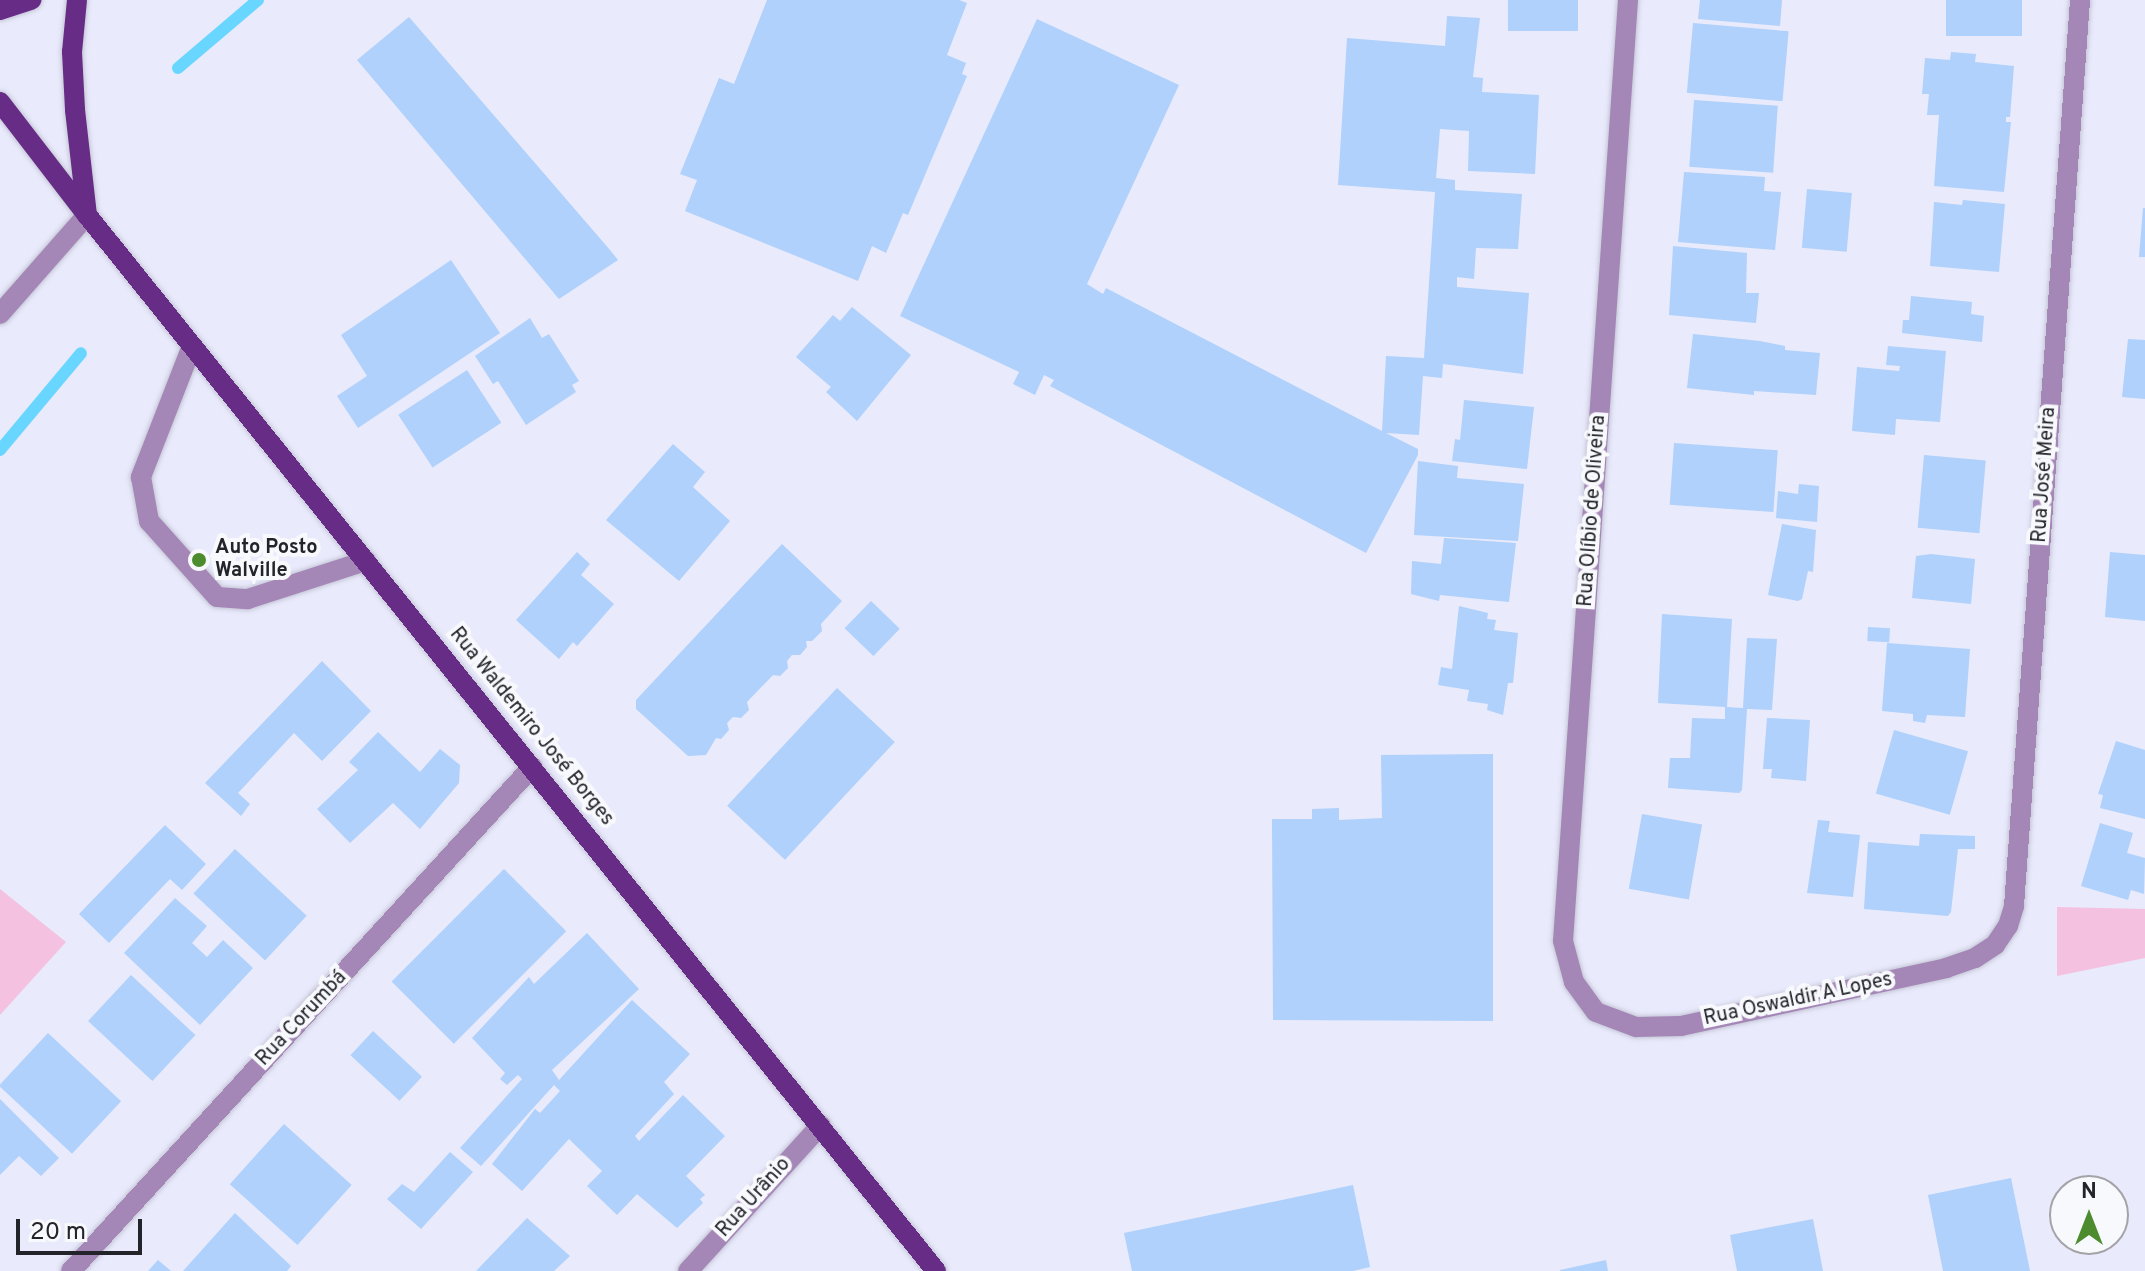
<!DOCTYPE html>
<meta charset="utf-8">
<style>
body{margin:0}
#map{position:relative;width:2145px;height:1271px;overflow:hidden;background:#e9eafc;font-family:Overpass,sans-serif}
div>[style]{position:absolute}
[style*='--x']{left:calc(var(--x)*1px);top:calc(var(--y)*1px);width:calc(var(--w)*1px);rotate:calc(var(--a)*1deg)}
.green>*{inset:0;background:#f4c1e1}
.stream>*{height:12px;margin:-6px;padding:0 6px;transform-origin:6px;border-radius:6px;background:#68d6fe}
.building>*{inset:0;background:#afd1fb;transform-origin:0 0}
.roads{filter:drop-shadow(0 0 2px #c5c6d6) drop-shadow(0 0 2px #c5c6d6)}
.minor>*{height:20px;margin:-10px;padding:0 10px;transform-origin:10px;border-radius:10px;background:#a486b7}
.major>*{height:20px;margin:-10px;padding:0 10px;transform-origin:10px;border-radius:10px;background:#672c86}
.dots>*{width:22px;height:22px;translate:-50% -50%;box-sizing:border-box;border:4px solid #f8f9fc;border-radius:50%}
span{translate:-50% -50%;white-space:nowrap;text-align:center;line-height:1.15;-webkit-text-stroke:8px #f8f9fc;paint-order:stroke}
.street-label{font-size:20px;color:#23232a}
.poi-label{font-size:20px;color:#23232a;font-weight:700}
.left{translate:0 -50%;text-align:left}
.north{position:absolute;left:2049px;top:1175px;width:80px;height:80px;box-sizing:border-box;background:#f8f9fc;border:2px solid #a3a3a8;border-radius:50%;rotate:0deg;font-size:22px;font-weight:700;line-height:32px;text-align:center;color:#23232a}
.north::after{content:'';display:block;margin:auto;width:28px;height:36px;background:#4c8c2f;clip-path:polygon(50% 0,100% 100%,50% 72%,0 100%)}
.scale{position:absolute;left:16px;top:1219px;width:126px;height:36px;box-sizing:border-box;border:4px solid #23232a;border-top:0;padding-left:10px;font-size:24px;line-height:28px;white-space:nowrap;color:#23232a;-webkit-text-stroke:6px #f8f9fc;paint-order:stroke}
</style>
<div id="map">
<div class="green">
<div style="clip-path:polygon(0 889px,66px 942px,0 1015px)"></div>
<div style="clip-path:polygon(2057px 907px,2145px 909px,2145px 958px,2057px 976px)"></div>
</div>
<div class="stream">
<div style="--x:178;--y:68;--w:105;--a:-40.4"></div>
<div style="--x:0;--y:450;--w:126;--a:-50.1"></div>
</div>
<div class="building">
<div style="clip-path:polygon(767px 0,959px 0,967px 3px,947px 55px,966px 63px,962px 74px,967px 76px,908px 215px,903px 213px,886px 253px,872px 246px,858px 281px,685px 211px,697px 180px,680px 174px,719px 78px,734px 84px)"></div>
<div style="left:1508px;top:0;width:70px;height:31px"></div>
<div style="clip-path:polygon(1700px 0,1782px 0,1780px 26px,1698px 19px)"></div>
<div style="left:1946px;top:0;width:76px;height:36px"></div>
<div style="clip-path:polygon(1447px 16px,1480px 18px,1473px 77px,1483px 78px,1482px 92px,1539px 95px,1535px 174px,1468px 171px,1469px 131px,1440px 129px,1436px 178px,1455px 180px,1455px 190px,1522px 194px,1518px 249px,1476px 248px,1474px 279px,1457px 277px,1457px 287px,1529px 293px,1523px 374px,1443px 364px,1442px 378px,1423px 376px,1419px 435px,1386px 433px,1418px 449px,1418px 455px,1366px 553px,1050px 386px,1054px 380px,1044px 375px,1035px 395px,1013px 384px,1019px 372px,900px 316px,1037px 19px,1179px 85px,1087px 284px,1103px 294px,1106px 288px,1382px 431px,1386px 356px,1424px 358px,1435px 192px,1338px 185px,1347px 38px,1445px 46px)"></div>
<div style="clip-path:polygon(409px 17px,610px 250px,618px 260px,559px 299px,357px 60px)"></div>
<div style="left:1693px;top:23px;width:96px;height:70px;rotate:5deg"></div>
<div style="clip-path:polygon(1951px 52px,1976px 54px,1975px 62px,2014px 66px,2010px 117px,2006px 117px,2006px 122px,2011px 122px,2004px 192px,1934px 186px,1939px 115px,1927px 115px,1929px 94px,1922px 94px,1925px 58px,1950px 60px)"></div>
<div style="left:1694px;top:100px;width:84px;height:67px;rotate:4deg"></div>
<div style="clip-path:polygon(1684px 172px,1765px 177px,1764px 191px,1781px 192px,1775px 250px,1678px 242px)"></div>
<div style="left:1807px;top:189px;width:45px;height:59px;rotate:5deg"></div>
<div style="clip-path:polygon(1963px 200px,2005px 204px,1999px 272px,1930px 266px,1934px 202px,1962px 205px)"></div>
<div style="clip-path:polygon(2143px 208px,2145px 208px,2145px 257px,2139px 257px)"></div>
<div style="clip-path:polygon(1673px 246px,1747px 253px,1746px 293px,1759px 293px,1756px 323px,1669px 315px)"></div>
<div style="clip-path:polygon(451px 260px,500px 333px,358px 428px,337px 396px,367px 376px,341px 335px)"></div>
<div style="clip-path:polygon(1911px 296px,1972px 302px,1971px 314px,1984px 316px,1982px 342px,1902px 333px,1903px 320px,1909px 320px)"></div>
<div style="clip-path:polygon(852px 307px,911px 355px,857px 421px,826px 392px,831px 387px,796px 357px,833px 315px,840px 321px)"></div>
<div style="clip-path:polygon(530px 318px,542px 338px,549px 334px,579px 381px,572px 385px,576px 392px,526px 425px,498px 381px,493px 384px,475px 356px)"></div>
<div style="clip-path:polygon(1693px 334px,1760px 341px,1785px 346px,1785px 350px,1820px 353px,1816px 395px,1754px 391px,1754px 395px,1687px 388px)"></div>
<div style="clip-path:polygon(2128px 339px,2145px 340px,2145px 399px,2122px 397px)"></div>
<div style="clip-path:polygon(1888px 346px,1946px 351px,1940px 422px,1896px 419px,1895px 435px,1852px 431px,1857px 367px,1899px 371px,1900px 366px,1886px 365px)"></div>
<div style="left:467px;top:370px;width:63px;height:82px;rotate:57deg"></div>
<div style="clip-path:polygon(1464px 400px,1534px 407px,1527px 469px,1452px 461px,1455px 439px,1460px 440px)"></div>
<div style="left:1674px;top:443px;width:104px;height:62px;rotate:4deg"></div>
<div style="clip-path:polygon(673px 444px,705px 472px,693px 487px,730px 521px,679px 581px,606px 520px)"></div>
<div style="left:1924px;top:455px;width:62px;height:73px;rotate:5deg"></div>
<div style="clip-path:polygon(1418px 461px,1458px 466px,1457px 478px,1524px 484px,1518px 541px,1414px 535px)"></div>
<div style="clip-path:polygon(1799px 484px,1819px 486px,1817px 522px,1776px 518px,1778px 491px,1798px 494px)"></div>
<div style="clip-path:polygon(1782px 524px,1816px 530px,1813px 572px,1808px 571px,1802px 599px,1798px 601px,1768px 595px)"></div>
<div style="clip-path:polygon(1444px 538px,1516px 543px,1509px 602px,1440px 595px,1439px 601px,1411px 594px,1412px 561px,1441px 564px)"></div>
<div style="clip-path:polygon(782px 544px,842px 601px,821px 624px,822px 631px,812px 641px,806px 641px,807px 647px,800px 655px,792px 655px,787px 661px,788px 668px,780px 676px,773px 675px,747px 702px,749px 710px,741px 718px,733px 717px,727px 723px,729px 730px,721px 739px,716px 738px,706px 755px,688px 756px,636px 709px,636px 700px)"></div>
<div style="clip-path:polygon(577px 552px,590px 564px,581px 575px,614px 604px,577px 646px,573px 642px,559px 659px,516px 620px)"></div>
<div style="clip-path:polygon(2110px 552px,2145px 555px,2145px 621px,2105px 617px)"></div>
<div style="clip-path:polygon(1931px 554px,1975px 559px,1971px 604px,1912px 598px,1916px 556px)"></div>
<div style="left:871px;top:601px;width:40px;height:38px;rotate:44deg"></div>
<div style="clip-path:polygon(1459px 606px,1488px 613px,1487px 619px,1496px 620px,1494px 630px,1518px 633px,1513px 683px,1508px 683px,1503px 715px,1487px 710px,1488px 704px,1467px 701px,1469px 690px,1438px 685px,1441px 667px,1452px 669px)"></div>
<div style="clip-path:polygon(1662px 614px,1732px 619px,1727px 707px,1743px 708px,1747px 638px,1777px 639px,1772px 710px,1747px 709px,1742px 790px,1739px 793px,1668px 788px,1670px 758px,1690px 758px,1692px 718px,1725px 719px,1725px 707px,1658px 703px)"></div>
<div style="left:1868px;top:627px;width:22px;height:14px;rotate:3deg"></div>
<div style="clip-path:polygon(1887px 643px,1970px 649px,1965px 717px,1927px 715px,1925px 723px,1913px 721px,1913px 714px,1882px 711px)"></div>
<div style="clip-path:polygon(322px 661px,371px 711px,322px 761px,294px 733px,238px 793px,250px 804px,241px 816px,205px 783px)"></div>
<div style="left:837px;top:688px;width:79px;height:161px;rotate:43deg"></div>
<div style="clip-path:polygon(1767px 718px,1810px 720px,1806px 781px,1771px 778px,1772px 769px,1763px 769px)"></div>
<div style="left:1894px;top:730px;width:77px;height:66px;rotate:16deg"></div>
<div style="clip-path:polygon(378px 732px,420px 772px,440px 749px,460px 765px,459px 783px,420px 829px,393px 803px,350px 843px,317px 809px,358px 770px,349px 762px)"></div>
<div style="clip-path:polygon(2116px 741px,2145px 750px,2145px 819px,2100px 808px,2103px 795px,2098px 794px)"></div>
<div style="clip-path:polygon(1493px 754px,1493px 1021px,1273px 1020px,1272px 819px,1312px 819px,1312px 809px,1339px 808px,1339px 820px,1382px 818px,1381px 755px)"></div>
<div style="left:1642px;top:814px;width:61px;height:76px;rotate:10deg"></div>
<div style="clip-path:polygon(1818px 820px,1830px 821px,1828px 832px,1860px 835px,1853px 897px,1807px 893px)"></div>
<div style="clip-path:polygon(2100px 823px,2133px 833px,2127px 853px,2145px 858px,2144px 894px,2131px 890px,2128px 900px,2081px 886px)"></div>
<div style="clip-path:polygon(165px 825px,206px 864px,182px 890px,170px 879px,109px 943px,79px 914px)"></div>
<div style="clip-path:polygon(1920px 834px,1975px 836px,1975px 849px,1958px 849px,1951px 912px,1948px 916px,1864px 909px,1868px 842px,1919px 846px)"></div>
<div style="left:235px;top:849px;width:98px;height:61px;rotate:43deg"></div>
<div style="left:504px;top:869px;width:88px;height:159px;rotate:45deg"></div>
<div style="clip-path:polygon(175px 898px,207px 926px,192px 943px,207px 957px,223px 940px,253px 968px,200px 1025px,124px 953px)"></div>
<div style="clip-path:polygon(587px 933px,639px 989px,552px 1070px,559px 1080px,632px 1000px,690px 1054px,664px 1082px,674px 1094px,635px 1136px,639px 1141px,683px 1095px,725px 1136px,686px 1176px,705px 1195px,700px 1199px,703px 1203px,677px 1228px,637px 1194px,617px 1215px,587px 1186px,602px 1171px,569px 1139px,522px 1191px,492px 1164px,535px 1109px,540px 1113px,560px 1091px,554px 1085px,481px 1166px,460px 1148px,522px 1079px,518px 1075px,507px 1085px,500px 1079px,505px 1073px,472px 1038px,529px 977px,534px 984px)"></div>
<div style="left:131px;top:975px;width:88px;height:63px;rotate:43deg"></div>
<div style="left:373px;top:1031px;width:67px;height:33px;rotate:43deg"></div>
<div style="left:48px;top:1033px;width:100px;height:72px;rotate:43deg"></div>
<div style="clip-path:polygon(0 1099px,59px 1158px,41px 1176px,19px 1156px,0 1175px)"></div>
<div style="left:284px;top:1124px;width:91px;height:81px;rotate:42deg"></div>
<div style="clip-path:polygon(450px 1152px,473px 1172px,421px 1229px,387px 1199px,402px 1184px,414px 1192px)"></div>
<div style="clip-path:polygon(2011px 1178px,2030px 1271px,1943px 1271px,1928px 1195px)"></div>
<div style="clip-path:polygon(1353px 1185px,1370px 1267px,1353px 1271px,1132px 1271px,1124px 1233px)"></div>
<div style="clip-path:polygon(235px 1213px,291px 1266px,287px 1271px,183px 1271px)"></div>
<div style="clip-path:polygon(527px 1218px,570px 1256px,554px 1271px,476px 1271px)"></div>
<div style="clip-path:polygon(1813px 1219px,1823px 1271px,1737px 1271px,1730px 1235px)"></div>
<div style="clip-path:polygon(158px 1260px,171px 1271px,148px 1271px)"></div>
<div style="clip-path:polygon(1606px 1260px,1608px 1271px,1560px 1271px,1560px 1270px)"></div>
</div>
<div class="roads">
<div class="minor">
<div style="--x:1628;--y:0;--w:943;--a:93.95"></div>
<div style="--x:1563;--y:941;--w:42;--a:75"></div>
<div style="--x:1574;--y:982;--w:37;--a:54"></div>
<div style="--x:1596;--y:1012;--w:43;--a:20.6"></div>
<div style="--x:1636;--y:1027;--w:45;--a:-1.3"></div>
<div style="--x:1681;--y:1026;--w:271;--a:-12.3"></div>
<div style="--x:1946;--y:968;--w:31;--a:-19"></div>
<div style="--x:1975;--y:958;--w:24;--a:-33"></div>
<div style="--x:1995;--y:945;--w:23;--a:-56"></div>
<div style="--x:2008;--y:926;--w:21;--a:-73"></div>
<div style="--x:2014;--y:906;--w:908;--a:-85.83"></div>
<div style="--x:0;--y:314;--w:132;--a:-48.7"></div>
<div style="--x:192;--y:346;--w:141;--a:111.3"></div>
<div style="--x:141;--y:477;--w:45;--a:79.7"></div>
<div style="--x:149;--y:521;--w:102;--a:48.2"></div>
<div style="--x:217;--y:597;--w:31;--a:4"></div>
<div style="--x:248;--y:599;--w:124;--a:-17.9"></div>
<div style="--x:71;--y:1271;--w:683;--a:-47.55"></div>
<div style="--x:688;--y:1271;--w:197;--a:-47.7"></div>
</div>
<div class="major">
<div style="--x:77;--y:0;--w:52;--a:95.5"></div>
<div style="--x:72;--y:52;--w:58;--a:87"></div>
<div style="--x:75;--y:110;--w:106;--a:83.5"></div>
<div style="--x:0;--y:10;--w:33;--a:-18"></div>
<div style="--x:0;--y:102;--w:143;--a:52.4"></div>
<div style="--x:87;--y:215;--w:1355;--a:51.2"></div>
</div>
</div>
<div class="dots">
<div style="left:199px;top:560px;background:#4c8c2f"></div>
</div>
<div class="street-label">
<span style="left:2045px;top:475px;rotate:-86deg">Rua José Meira</span>
<span style="left:1593px;top:511px;rotate:-86deg">Rua Olíbio de Oliveira</span>
<span style="left:531px;top:727px;rotate:51deg">Rua Waldemiro José Borges</span>
<span style="left:1798px;top:1000px;rotate:-12deg">Rua Oswaldir A Lopes</span>
<span style="left:302px;top:1019px;rotate:-47deg">Rua Corumbá</span>
<span style="left:754px;top:1198px;rotate:-48deg">Rua Urânio</span>
</div>
<div class="poi-label">
<span class="left" style="left:215px;top:560px">Auto Posto<br>Walville</span>
</div>
<div class="north">N</div>
<div class="scale">20 m</div>
</div>
